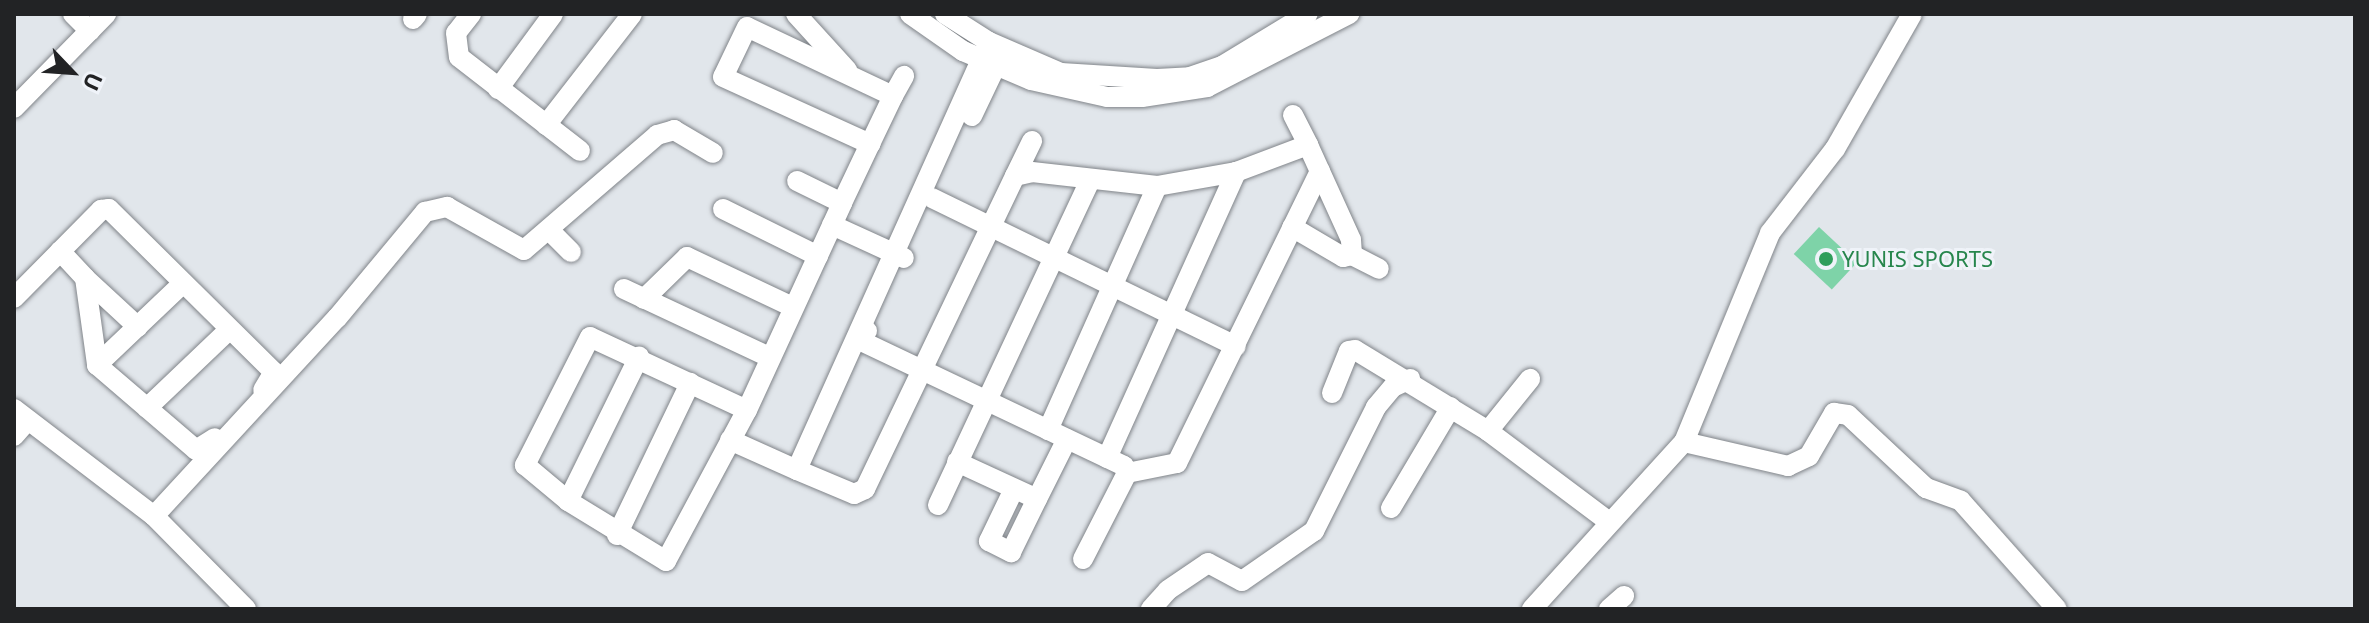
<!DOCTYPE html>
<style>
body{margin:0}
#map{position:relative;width:2369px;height:623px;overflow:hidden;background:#e1e6eb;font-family:"Noto Sans",sans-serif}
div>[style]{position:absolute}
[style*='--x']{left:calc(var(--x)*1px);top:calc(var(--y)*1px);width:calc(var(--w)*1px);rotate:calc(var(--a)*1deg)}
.green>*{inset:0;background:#7ed3a8;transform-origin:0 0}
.roads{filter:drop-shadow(0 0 2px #808489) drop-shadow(0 0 2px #808489)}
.minor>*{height:20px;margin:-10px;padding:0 10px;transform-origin:10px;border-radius:10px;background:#fff}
.dots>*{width:22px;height:22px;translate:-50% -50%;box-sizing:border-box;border:4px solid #eff3f9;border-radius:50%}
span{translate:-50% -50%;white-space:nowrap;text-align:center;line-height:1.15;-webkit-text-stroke:6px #eff3f9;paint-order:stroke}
.leisure-label{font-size:22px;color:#27864d}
.left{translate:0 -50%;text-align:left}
.frame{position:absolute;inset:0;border:16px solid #222325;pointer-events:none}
.north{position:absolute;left:32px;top:32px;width:80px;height:80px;-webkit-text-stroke:6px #eff3f9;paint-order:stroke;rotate:115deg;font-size:22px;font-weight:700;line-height:32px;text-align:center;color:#222325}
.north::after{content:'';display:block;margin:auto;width:28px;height:36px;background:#222325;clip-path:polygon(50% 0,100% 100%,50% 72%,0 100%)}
</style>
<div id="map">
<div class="green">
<div style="left:1819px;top:227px;width:52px;height:37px;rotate:43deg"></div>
</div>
<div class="roads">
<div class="minor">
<div style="--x:73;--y:14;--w:24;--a:45"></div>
<div style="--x:471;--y:14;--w:24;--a:128"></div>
<div style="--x:456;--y:33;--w:24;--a:83"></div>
<div style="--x:459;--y:57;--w:153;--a:37.8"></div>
<div style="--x:796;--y:14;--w:76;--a:47.7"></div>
<div style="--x:910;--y:14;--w:65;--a:34.9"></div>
<div style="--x:963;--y:51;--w:74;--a:23.1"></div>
<div style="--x:1031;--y:80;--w:78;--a:12.6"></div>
<div style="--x:1107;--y:97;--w:35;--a:0"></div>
<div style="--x:1142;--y:97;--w:66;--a:-8.7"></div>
<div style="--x:1207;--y:87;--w:160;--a:-27.2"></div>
<div style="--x:945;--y:14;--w:52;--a:32.5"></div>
<div style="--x:989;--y:42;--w:78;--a:23.3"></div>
<div style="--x:1061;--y:73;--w:96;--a:3.6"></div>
<div style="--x:1157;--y:79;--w:33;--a:-3"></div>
<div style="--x:1190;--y:77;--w:34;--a:-19"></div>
<div style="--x:1222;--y:66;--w:100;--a:-31.2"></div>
<div style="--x:413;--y:19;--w:6;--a:-51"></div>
<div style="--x:989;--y:42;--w:469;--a:114.2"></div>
<div style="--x:797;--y:470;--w:62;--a:22.8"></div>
<div style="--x:854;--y:494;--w:12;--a:-24"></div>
<div style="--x:865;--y:489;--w:347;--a:-64.4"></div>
<div style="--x:1015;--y:176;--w:17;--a:-13"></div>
<div style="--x:1032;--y:172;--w:126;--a:6.4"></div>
<div style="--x:1157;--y:186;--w:80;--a:-10"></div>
<div style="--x:1236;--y:172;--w:77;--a:-20.6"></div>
<div style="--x:1308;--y:145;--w:104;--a:65.6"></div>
<div style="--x:1351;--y:240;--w:15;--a:86"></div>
<div style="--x:1352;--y:255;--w:9;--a:167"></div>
<div style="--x:1343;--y:257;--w:59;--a:-149.5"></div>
<div style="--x:498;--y:89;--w:93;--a:-53.7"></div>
<div style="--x:893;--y:96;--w:23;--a:-61"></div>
<div style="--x:14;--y:108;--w:132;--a:-45.6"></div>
<div style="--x:1293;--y:115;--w:34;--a:63"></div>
<div style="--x:972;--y:116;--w:74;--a:-64.5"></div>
<div style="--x:546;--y:125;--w:140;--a:-52.2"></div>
<div style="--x:1015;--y:176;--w:39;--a:-64"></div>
<div style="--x:932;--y:198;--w:338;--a:26"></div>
<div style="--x:842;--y:203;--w:65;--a:-64.6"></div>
<div style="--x:870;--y:144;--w:53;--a:-64.4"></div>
<div style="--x:893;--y:96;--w:161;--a:-154.7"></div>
<div style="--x:747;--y:27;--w:55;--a:115.6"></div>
<div style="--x:723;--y:77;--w:162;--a:24.5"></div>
<div style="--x:723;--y:209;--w:106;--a:26.3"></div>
<div style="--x:832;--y:225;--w:79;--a:24.6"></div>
<div style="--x:549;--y:230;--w:31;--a:45"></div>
<div style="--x:60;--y:251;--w:37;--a:47"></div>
<div style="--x:85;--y:278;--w:88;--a:82.1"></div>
<div style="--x:97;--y:365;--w:130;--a:40.6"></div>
<div style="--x:196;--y:450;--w:22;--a:-32"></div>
<div style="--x:1352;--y:255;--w:30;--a:27"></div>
<div style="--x:85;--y:278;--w:72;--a:42.8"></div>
<div style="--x:624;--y:289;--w:160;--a:25.1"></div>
<div style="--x:14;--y:298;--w:124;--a:-45.3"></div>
<div style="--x:101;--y:210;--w:8;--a:-7"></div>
<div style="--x:109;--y:209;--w:232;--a:44.7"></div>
<div style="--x:274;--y:372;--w:21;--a:121"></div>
<div style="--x:644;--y:299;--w:60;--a:-44.3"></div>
<div style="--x:687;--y:257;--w:117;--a:25.3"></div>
<div style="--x:867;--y:331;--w:12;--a:132"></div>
<div style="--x:859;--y:340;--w:293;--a:25.4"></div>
<div style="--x:1124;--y:466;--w:8;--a:67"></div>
<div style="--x:1127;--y:473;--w:51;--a:-11.3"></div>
<div style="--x:1177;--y:463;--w:325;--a:-63.9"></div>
<div style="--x:97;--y:365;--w:119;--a:-43.6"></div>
<div style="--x:1332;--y:393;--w:45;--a:-68"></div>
<div style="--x:1349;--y:351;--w:6;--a:-9"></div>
<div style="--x:1355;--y:350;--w:156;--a:31.3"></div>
<div style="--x:1488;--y:431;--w:150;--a:36.9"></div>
<div style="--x:147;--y:408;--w:113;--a:-43.6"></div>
<div style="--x:14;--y:409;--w:176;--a:37.4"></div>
<div style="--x:154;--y:516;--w:131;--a:45.3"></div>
<div style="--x:747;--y:410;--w:173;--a:-155.1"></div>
<div style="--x:590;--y:337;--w:144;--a:116.9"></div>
<div style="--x:525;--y:465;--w:56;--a:39.9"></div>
<div style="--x:568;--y:501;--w:115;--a:31.5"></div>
<div style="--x:666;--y:561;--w:171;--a:-61.8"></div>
<div style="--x:747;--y:410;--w:228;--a:-65.3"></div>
<div style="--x:842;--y:203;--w:50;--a:-153.9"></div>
<div style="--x:1048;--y:430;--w:267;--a:-65.9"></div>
<div style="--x:1488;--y:431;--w:67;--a:-51.1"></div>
<div style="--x:14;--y:436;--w:21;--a:-49"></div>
<div style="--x:730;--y:440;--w:73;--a:24.1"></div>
<div style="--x:1684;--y:442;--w:107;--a:13"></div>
<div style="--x:1788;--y:466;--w:23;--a:-25"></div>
<div style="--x:1809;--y:456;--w:50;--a:-59.8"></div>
<div style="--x:1834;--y:413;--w:14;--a:8"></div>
<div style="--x:1848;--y:415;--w:107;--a:43.1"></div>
<div style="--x:1926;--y:488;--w:37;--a:20"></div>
<div style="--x:1961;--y:501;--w:144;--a:48.4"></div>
<div style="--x:1107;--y:458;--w:314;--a:-65.7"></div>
<div style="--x:957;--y:462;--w:88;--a:24.8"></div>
<div style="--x:1037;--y:499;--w:67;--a:-63.4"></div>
<div style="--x:1014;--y:489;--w:58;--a:115.7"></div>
<div style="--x:989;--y:541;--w:25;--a:27"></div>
<div style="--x:1011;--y:552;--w:59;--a:-63.9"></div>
<div style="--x:568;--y:501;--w:161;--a:-63.8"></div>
<div style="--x:938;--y:505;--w:358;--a:-64.9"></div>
<div style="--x:1391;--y:508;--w:117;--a:-59.3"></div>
<div style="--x:154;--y:516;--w:270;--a:-47.3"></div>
<div style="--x:337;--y:318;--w:138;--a:-50.3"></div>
<div style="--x:425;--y:212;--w:23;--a:-13"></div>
<div style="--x:447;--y:207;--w:88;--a:29.2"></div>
<div style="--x:524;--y:250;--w:176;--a:-40.8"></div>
<div style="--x:657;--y:135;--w:18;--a:-16"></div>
<div style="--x:674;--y:130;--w:45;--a:30.5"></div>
<div style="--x:617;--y:535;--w:169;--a:-64.3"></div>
<div style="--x:1083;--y:559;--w:97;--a:-62.9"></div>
<div style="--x:1151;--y:609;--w:25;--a:-48"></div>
<div style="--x:1168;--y:590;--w:48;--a:-34"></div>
<div style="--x:1208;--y:563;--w:38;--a:28"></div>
<div style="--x:1242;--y:581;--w:88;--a:-34.8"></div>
<div style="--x:1314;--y:531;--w:139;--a:-63.4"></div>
<div style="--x:1376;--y:407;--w:26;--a:-50"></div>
<div style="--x:1393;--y:387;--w:19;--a:-25"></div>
<div style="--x:1532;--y:609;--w:226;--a:-47.7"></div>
<div style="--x:1684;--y:442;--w:226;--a:-67.6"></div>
<div style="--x:1770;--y:233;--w:106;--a:-52.3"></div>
<div style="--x:1835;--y:149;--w:155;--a:-60.3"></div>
<div style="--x:1609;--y:609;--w:20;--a:-41"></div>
</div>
</div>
<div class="dots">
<div style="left:1826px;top:259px;background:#2e9e5b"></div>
</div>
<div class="leisure-label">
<span class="left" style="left:1842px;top:259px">YUNIS SPORTS</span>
</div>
<div class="frame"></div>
<div class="north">U</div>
</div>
